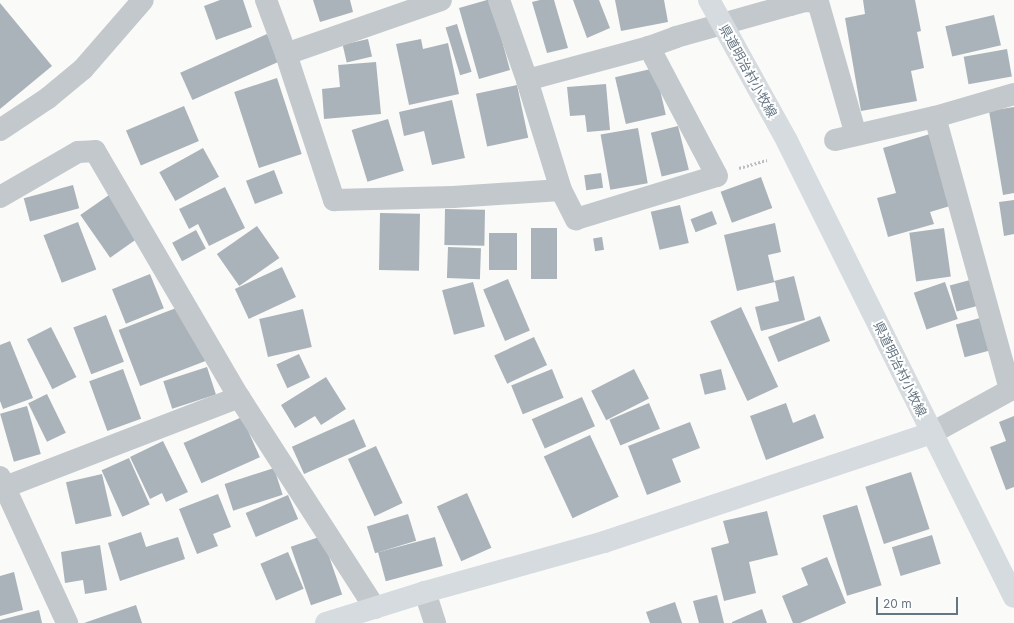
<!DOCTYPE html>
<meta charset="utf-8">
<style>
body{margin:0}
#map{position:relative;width:1014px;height:623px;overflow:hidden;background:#fafaf8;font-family:Inter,"Noto Sans JP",sans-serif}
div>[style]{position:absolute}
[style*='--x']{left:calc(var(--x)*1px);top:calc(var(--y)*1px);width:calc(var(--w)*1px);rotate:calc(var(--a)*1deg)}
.building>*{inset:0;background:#aab3b9;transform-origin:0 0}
.path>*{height:2.5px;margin-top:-1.25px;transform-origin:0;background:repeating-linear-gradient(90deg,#bbbfc2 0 2px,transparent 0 4px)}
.street>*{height:22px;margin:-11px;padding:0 11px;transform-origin:11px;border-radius:11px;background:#c3c8cc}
.secondary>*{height:22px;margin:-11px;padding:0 11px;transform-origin:11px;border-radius:11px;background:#d6dbdf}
span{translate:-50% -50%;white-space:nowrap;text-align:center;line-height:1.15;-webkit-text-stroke:4px #fff;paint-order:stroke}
.street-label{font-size:13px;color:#657683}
.scale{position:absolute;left:876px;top:597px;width:82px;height:18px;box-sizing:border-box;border:2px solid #657683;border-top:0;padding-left:5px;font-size:12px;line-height:14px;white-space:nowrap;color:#657683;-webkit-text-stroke:3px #fff;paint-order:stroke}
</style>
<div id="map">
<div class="building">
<div style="clip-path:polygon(220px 0,243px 0,252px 27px,216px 40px,204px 6px)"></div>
<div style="clip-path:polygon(313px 0,350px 0,353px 12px,320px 22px)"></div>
<div style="clip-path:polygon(487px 0,491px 0,510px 70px,479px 79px,459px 8px)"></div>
<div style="clip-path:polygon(540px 0,554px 0,568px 48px,547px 53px,532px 2px)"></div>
<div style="clip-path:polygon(573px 0,599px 0,610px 28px,587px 38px)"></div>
<div style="clip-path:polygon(615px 0,664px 0,668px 22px,621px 31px)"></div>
<div style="clip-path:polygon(863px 0,915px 0,921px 31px,917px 32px,924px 68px,911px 71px,917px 101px,861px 111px,845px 18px,865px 14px)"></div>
<div style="clip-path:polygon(0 3px,52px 66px,0 109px)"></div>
<div style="left:994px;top:15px;width:31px;height:50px;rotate:77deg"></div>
<div style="left:457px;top:24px;width:50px;height:12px;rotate:73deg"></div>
<div style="left:267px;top:34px;width:30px;height:95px;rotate:66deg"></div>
<div style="left:368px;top:39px;width:18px;height:26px;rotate:77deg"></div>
<div style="clip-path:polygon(421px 39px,423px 49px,448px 43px,459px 94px,409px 105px,396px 44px)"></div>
<div style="left:1007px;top:49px;width:28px;height:44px;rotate:80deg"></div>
<div style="clip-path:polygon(376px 62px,381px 114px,324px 119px,322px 89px,340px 87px,338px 65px)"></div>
<div style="left:655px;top:68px;width:48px;height:41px;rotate:77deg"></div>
<div style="left:277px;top:78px;width:80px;height:45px;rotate:72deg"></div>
<div style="clip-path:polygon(606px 84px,610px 130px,587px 132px,585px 115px,570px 116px,567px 87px)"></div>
<div style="left:517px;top:85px;width:54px;height:42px;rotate:78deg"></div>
<div style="clip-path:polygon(452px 100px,465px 158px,432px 165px,424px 131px,404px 136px,399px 112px)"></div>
<div style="left:184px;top:106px;width:38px;height:63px;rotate:67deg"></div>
<div style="clip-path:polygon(1014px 107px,1014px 193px,1003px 195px,989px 111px)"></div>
<div style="left:388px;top:119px;width:54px;height:38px;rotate:73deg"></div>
<div style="left:678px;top:126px;width:45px;height:28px;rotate:76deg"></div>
<div style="left:638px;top:128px;width:56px;height:38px;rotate:80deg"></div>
<div style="clip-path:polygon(930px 134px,950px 206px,930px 212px,934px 224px,888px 237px,877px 198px,896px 193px,883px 148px)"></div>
<div style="left:203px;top:148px;width:33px;height:50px;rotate:61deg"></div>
<div style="left:274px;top:170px;width:25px;height:30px;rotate:69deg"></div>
<div style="left:601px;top:173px;width:15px;height:17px;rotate:82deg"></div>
<div style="left:761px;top:177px;width:33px;height:43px;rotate:70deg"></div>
<div style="left:73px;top:185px;width:24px;height:51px;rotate:75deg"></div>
<div style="clip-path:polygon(225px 187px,245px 228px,209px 246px,198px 224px,189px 229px,179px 209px)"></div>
<div style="left:109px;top:195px;width:52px;height:35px;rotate:55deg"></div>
<div style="clip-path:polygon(1014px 200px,1014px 234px,1004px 236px,999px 202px)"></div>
<div style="left:680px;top:205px;width:39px;height:30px;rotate:77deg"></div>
<div style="left:445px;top:209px;width:40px;height:36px;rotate:1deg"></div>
<div style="left:712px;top:211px;width:14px;height:23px;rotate:69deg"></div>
<div style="left:380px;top:213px;width:40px;height:57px;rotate:1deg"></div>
<div style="left:78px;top:222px;width:51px;height:37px;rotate:69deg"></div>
<div style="clip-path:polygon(775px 223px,781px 252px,768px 255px,774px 281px,794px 276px,805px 320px,761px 331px,755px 307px,779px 301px,775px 282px,737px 291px,724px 235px)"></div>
<div style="left:257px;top:226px;width:39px;height:49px;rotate:55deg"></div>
<div style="left:531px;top:228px;width:26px;height:51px"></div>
<div style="left:944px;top:228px;width:49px;height:35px;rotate:82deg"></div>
<div style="left:196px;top:230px;width:21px;height:27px;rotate:62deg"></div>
<div style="left:489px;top:233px;width:28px;height:37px"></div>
<div style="left:602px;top:237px;width:13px;height:9px;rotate:81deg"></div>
<div style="left:448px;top:247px;width:33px;height:31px;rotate:2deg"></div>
<div style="left:282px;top:267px;width:33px;height:52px;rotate:65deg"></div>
<div style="left:150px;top:274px;width:37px;height:41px;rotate:68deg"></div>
<div style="left:508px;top:279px;width:56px;height:27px;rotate:67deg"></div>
<div style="left:970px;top:280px;width:27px;height:21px;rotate:75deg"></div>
<div style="left:473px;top:282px;width:46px;height:32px;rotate:75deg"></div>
<div style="left:945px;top:282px;width:39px;height:33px;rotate:71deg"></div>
<div style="left:184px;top:305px;width:60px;height:70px;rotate:69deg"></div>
<div style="left:741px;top:307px;width:88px;height:34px;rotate:65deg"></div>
<div style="left:303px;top:309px;width:39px;height:45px;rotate:77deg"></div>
<div style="left:106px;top:315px;width:50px;height:35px;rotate:69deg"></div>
<div style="left:820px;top:316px;width:27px;height:56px;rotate:68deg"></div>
<div style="left:980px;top:318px;width:34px;height:25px;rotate:75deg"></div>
<div style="left:51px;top:327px;width:56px;height:27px;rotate:63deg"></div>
<div style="left:534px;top:337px;width:31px;height:44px;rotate:65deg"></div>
<div style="clip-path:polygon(10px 341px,33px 398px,3px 409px,0 401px,0 345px)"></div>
<div style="left:299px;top:354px;width:26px;height:25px;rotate:65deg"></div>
<div style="left:207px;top:367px;width:29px;height:46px;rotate:72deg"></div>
<div style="left:123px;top:369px;width:53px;height:36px;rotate:70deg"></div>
<div style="left:552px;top:369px;width:31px;height:44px;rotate:68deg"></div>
<div style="left:634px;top:369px;width:33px;height:48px;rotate:63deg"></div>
<div style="left:721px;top:369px;width:21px;height:22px;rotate:76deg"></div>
<div style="clip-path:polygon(326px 377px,346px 409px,321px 425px,315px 416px,295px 428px,281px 405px)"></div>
<div style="left:47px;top:394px;width:43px;height:21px;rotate:64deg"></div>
<div style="left:582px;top:397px;width:32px;height:55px;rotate:66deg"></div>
<div style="left:649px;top:403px;width:28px;height:43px;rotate:67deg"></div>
<div style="clip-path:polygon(786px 403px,793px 423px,815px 414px,824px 438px,766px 460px,750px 416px)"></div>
<div style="left:27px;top:406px;width:50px;height:28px;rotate:74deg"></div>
<div style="clip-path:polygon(1014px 416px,1014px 487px,1006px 490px,990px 447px,1006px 441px,999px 422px)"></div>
<div style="left:242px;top:417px;width:44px;height:64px;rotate:66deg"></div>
<div style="left:354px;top:419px;width:30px;height:68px;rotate:66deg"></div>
<div style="clip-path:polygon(690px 422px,700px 448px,672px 459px,681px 482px,647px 495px,628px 446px)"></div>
<div style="left:590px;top:435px;width:68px;height:51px;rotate:65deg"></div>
<div style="clip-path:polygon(163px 441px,188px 492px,166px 502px,162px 493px,150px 499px,130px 457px)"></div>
<div style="left:376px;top:446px;width:63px;height:31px;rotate:65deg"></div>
<div style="left:129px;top:458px;width:51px;height:30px;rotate:66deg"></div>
<div style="left:274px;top:468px;width:28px;height:52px;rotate:72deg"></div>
<div style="left:911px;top:472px;width:60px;height:48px;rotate:72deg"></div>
<div style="left:102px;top:474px;width:43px;height:37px;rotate:77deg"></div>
<div style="left:467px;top:493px;width:60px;height:33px;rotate:66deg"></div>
<div style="clip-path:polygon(218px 494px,231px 527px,213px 534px,218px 546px,197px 554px,179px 509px)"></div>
<div style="left:288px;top:495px;width:26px;height:46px;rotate:67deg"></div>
<div style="left:857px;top:505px;width:84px;height:36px;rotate:73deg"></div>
<div style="clip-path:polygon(767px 511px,778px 555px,749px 562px,756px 593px,724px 601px,711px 548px,729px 543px,723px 521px)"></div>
<div style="left:408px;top:514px;width:28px;height:43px;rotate:73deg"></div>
<div style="clip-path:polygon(141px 532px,146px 547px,178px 537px,185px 559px,120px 581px,108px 543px)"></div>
<div style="left:932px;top:535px;width:30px;height:42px;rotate:73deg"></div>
<div style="left:322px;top:536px;width:62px;height:33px;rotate:71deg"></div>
<div style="left:435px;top:537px;width:30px;height:59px;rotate:75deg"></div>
<div style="clip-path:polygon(100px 545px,107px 590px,85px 594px,83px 580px,65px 583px,61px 552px)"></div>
<div style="left:288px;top:552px;width:40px;height:30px;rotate:67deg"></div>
<div style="clip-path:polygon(827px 557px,846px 603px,800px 623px,793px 623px,782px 596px,808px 585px,801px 568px)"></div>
<div style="clip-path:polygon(14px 572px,23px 610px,0 616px,0 576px)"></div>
<div style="clip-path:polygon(717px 595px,724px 623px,699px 623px,693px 601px)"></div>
<div style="clip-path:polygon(675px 602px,682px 623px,650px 623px,646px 612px)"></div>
<div style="clip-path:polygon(136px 605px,142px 623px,84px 623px)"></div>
<div style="clip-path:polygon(762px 609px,767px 623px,732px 623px,732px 622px)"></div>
<div style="clip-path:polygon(39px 610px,42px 623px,0 623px,0 620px)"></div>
</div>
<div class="path">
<div style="--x:739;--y:168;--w:29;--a:-16"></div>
</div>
<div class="street">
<div style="--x:266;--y:0;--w:58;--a:69.7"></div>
<div style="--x:286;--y:54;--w:154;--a:71.8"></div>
<div style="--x:334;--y:200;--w:119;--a:-1.4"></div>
<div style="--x:453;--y:197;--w:108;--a:-3.7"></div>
<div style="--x:499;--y:0;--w:85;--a:70.7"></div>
<div style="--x:527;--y:80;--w:115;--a:72.8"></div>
<div style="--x:561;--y:190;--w:33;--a:63"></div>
<div style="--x:576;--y:219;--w:147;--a:-17"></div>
<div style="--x:717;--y:176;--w:146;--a:-117.8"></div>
<div style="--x:286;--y:54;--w:164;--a:-19.2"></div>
<div style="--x:527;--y:80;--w:126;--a:-15.1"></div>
<div style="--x:649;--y:47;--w:29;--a:-20"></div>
<div style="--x:676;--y:37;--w:118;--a:-15.7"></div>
<div style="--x:790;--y:5;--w:16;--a:-15"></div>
<div style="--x:805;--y:1;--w:13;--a:4"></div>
<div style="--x:818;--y:2;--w:138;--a:74.1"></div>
<div style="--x:935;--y:117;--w:283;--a:74.6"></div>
<div style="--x:0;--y:130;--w:58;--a:-33.7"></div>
<div style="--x:48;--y:98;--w:45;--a:-39.6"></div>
<div style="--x:83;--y:69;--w:91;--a:-49"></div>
<div style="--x:835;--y:140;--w:103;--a:-13"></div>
<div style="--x:935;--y:117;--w:82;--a:-16.2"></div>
<div style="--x:0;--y:197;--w:90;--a:-30"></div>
<div style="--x:78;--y:152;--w:17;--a:-3"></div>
<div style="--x:95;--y:151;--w:285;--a:59.7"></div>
<div style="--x:239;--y:397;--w:251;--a:57.2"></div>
<div style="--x:932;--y:433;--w:94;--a:-28.8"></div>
<div style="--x:0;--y:477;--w:161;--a:65.3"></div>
<div style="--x:5;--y:487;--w:251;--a:-21"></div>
<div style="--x:425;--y:592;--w:33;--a:72"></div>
</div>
<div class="secondary">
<div style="--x:709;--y:0;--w:161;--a:61"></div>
<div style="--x:787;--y:141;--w:509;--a:63.54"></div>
<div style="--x:326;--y:623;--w:104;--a:-17.4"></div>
<div style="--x:425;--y:592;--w:186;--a:-15.6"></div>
<div style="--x:604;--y:542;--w:346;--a:-18.4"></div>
</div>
<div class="street-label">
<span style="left:748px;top:71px;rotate:61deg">県道明治村小牧線</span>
<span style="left:900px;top:369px;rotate:64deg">県道明治村小牧線</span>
</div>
<div class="scale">20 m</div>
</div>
